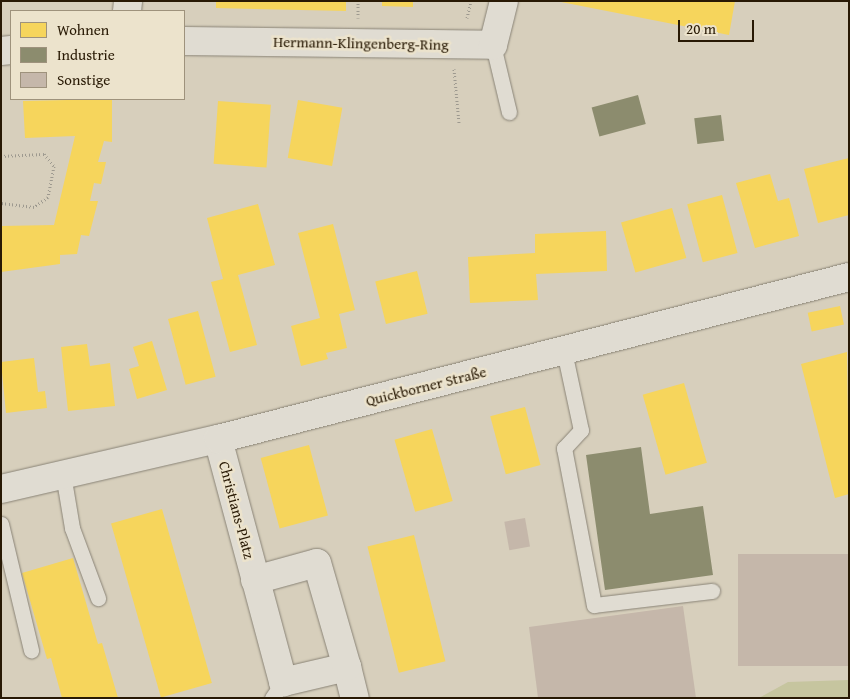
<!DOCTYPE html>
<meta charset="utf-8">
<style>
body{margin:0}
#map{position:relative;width:850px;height:699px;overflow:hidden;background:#d7cfbc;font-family:"Gentium Book Plus",serif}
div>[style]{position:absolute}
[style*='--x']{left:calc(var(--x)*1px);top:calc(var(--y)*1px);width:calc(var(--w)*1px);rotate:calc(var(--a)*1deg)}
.green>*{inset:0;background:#c6c59f}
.homes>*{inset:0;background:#f6d55c;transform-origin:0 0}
.industry>*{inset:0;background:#8c8c6e;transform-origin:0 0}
.building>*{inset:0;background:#c5b7aa;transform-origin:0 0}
.path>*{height:3px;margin-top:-1.5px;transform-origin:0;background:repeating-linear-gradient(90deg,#9d998f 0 1px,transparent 0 3.5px)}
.roads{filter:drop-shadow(0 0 1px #898376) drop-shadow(0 0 1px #898376)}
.service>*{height:15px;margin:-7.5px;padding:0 7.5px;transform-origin:7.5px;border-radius:7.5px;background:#e0dcd2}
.minor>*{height:28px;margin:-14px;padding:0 14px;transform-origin:14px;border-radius:14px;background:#e0dcd2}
span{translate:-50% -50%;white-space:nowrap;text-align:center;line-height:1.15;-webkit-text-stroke:5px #ece3cc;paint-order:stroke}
.street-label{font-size:15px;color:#281904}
.frame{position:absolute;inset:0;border:2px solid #281904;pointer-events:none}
.legend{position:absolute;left:10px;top:10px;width:175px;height:90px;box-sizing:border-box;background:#ece3cc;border:1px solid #9e927c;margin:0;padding:6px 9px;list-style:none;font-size:15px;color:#281904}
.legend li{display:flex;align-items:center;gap:10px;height:25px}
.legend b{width:25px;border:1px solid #9e927c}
.scale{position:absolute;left:678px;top:20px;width:76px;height:22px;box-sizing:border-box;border:2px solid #281904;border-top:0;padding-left:6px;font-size:15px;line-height:18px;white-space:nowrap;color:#281904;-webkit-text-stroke:4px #ece3cc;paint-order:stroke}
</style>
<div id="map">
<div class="green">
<div style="clip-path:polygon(849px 680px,849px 698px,759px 698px,788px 682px)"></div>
</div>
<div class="homes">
<div style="clip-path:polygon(216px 1px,346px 1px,346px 11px,216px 8px)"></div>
<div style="clip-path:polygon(382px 1px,413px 1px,413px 7px,382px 6px)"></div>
<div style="clip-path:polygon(556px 1px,735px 1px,729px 35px)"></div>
<div style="clip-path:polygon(112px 99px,112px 142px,104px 141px,98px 162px,106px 162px,101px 184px,94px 183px,90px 201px,98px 201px,89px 236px,81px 235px,77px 254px,60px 255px,60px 264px,1px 272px,1px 226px,54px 225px,75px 136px,25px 138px,23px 101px)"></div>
<div style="left:298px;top:100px;width:45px;height:59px;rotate:10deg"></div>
<div style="left:218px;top:101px;width:53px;height:63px;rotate:4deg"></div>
<div style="clip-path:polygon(849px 158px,849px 215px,818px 223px,804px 169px)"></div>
<div style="clip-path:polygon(770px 174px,778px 201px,789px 198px,799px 236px,755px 248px,736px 183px)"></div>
<div style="left:722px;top:195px;width:60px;height:36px;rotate:75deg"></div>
<div style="clip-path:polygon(258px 204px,275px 265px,238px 275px,257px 345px,230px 352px,211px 282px,223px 279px,207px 218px)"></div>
<div style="left:672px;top:208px;width:52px;height:53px;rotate:74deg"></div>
<div style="clip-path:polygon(333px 224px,355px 310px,339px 314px,347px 348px,326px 353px,328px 359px,301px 366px,291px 326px,320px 318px,298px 233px)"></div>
<div style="clip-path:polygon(606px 231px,607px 271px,536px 274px,538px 300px,470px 303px,468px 257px,535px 253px,535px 234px)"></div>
<div style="left:417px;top:271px;width:44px;height:43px;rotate:76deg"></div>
<div style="left:840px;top:306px;width:19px;height:33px;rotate:78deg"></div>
<div style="left:198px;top:311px;width:68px;height:31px;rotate:75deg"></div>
<div style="clip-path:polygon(152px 341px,167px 390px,137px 399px,129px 369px,139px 366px,133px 347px)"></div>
<div style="clip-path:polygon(87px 344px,90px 366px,110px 363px,115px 406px,68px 411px,61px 347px)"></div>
<div style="clip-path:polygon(847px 352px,849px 494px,835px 498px,801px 364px)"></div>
<div style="clip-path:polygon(34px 358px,38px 392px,45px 391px,47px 408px,6px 413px,1px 362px)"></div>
<div style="left:684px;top:383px;width:83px;height:43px;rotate:74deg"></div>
<div style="left:525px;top:407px;width:60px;height:36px;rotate:75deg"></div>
<div style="left:432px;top:429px;width:75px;height:39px;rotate:74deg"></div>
<div style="left:309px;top:445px;width:73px;height:50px;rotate:75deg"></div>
<div style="left:162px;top:509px;width:181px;height:53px;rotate:74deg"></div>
<div style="left:414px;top:535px;width:130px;height:48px;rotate:76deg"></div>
<div style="clip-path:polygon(73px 558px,98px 644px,102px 643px,118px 698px,62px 698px,51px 658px,47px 659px,22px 573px)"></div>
</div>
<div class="industry">
<div style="left:638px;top:95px;width:30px;height:48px;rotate:75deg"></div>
<div style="left:721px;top:115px;width:26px;height:27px;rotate:83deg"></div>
<div style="clip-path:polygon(641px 447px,650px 514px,703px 506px,713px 575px,605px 590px,586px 455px)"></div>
</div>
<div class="building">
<div style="left:525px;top:518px;width:29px;height:21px;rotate:80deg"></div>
<div style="left:849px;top:554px;width:112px;height:111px;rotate:90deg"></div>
<div style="clip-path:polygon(683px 606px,696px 698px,538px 698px,529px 627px)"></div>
</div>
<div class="path">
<div style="--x:358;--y:18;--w:17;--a:-90"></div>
<div style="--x:467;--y:18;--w:17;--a:-77"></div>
<div style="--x:454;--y:69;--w:54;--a:84.7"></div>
<div style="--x:1;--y:156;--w:43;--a:-2.7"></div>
<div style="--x:44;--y:154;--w:16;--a:50"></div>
<div style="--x:54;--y:166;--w:32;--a:101"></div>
<div style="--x:48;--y:197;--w:17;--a:144"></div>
<div style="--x:34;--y:207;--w:33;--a:-173"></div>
</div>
<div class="roads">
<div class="service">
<div style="--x:493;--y:45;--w:69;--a:76.6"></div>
<div style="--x:564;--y:351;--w:81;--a:77.9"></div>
<div style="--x:581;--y:430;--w:25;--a:133"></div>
<div style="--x:564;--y:448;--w:160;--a:79.2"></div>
<div style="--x:594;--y:605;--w:119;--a:-6.8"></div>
<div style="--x:63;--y:474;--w:55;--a:80.5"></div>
<div style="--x:72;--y:528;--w:75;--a:69.6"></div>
<div style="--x:1;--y:524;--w:130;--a:76.6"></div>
<div style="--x:272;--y:698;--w:19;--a:-55"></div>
</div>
<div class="minor">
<div style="--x:127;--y:11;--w:10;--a:-84"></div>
<div style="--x:184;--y:41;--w:309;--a:0.7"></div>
<div style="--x:493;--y:45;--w:45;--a:-76"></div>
<div style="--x:1;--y:51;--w:10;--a:-6"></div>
<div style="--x:218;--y:439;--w:252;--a:75"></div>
<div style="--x:283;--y:682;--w:66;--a:-13.2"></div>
<div style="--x:347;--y:667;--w:32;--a:76"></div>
<div style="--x:1;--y:489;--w:223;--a:-13"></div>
<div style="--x:218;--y:439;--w:651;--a:-14.4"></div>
<div style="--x:255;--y:580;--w:64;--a:-15.3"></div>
<div style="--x:317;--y:563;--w:108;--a:73.9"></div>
</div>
</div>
<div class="street-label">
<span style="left:361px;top:43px;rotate:1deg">Hermann-Klingenberg-Ring</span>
<span style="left:426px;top:386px;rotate:-14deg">Quickborner Straße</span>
<span style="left:237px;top:510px;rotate:75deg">Christians-Platz</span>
</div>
<div class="frame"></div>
<ul class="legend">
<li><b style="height:14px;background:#f6d55c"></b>Wohnen</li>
<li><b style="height:14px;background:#8c8c6e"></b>Industrie</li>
<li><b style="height:14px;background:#c5b7aa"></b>Sonstige</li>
</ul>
<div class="scale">20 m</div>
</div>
